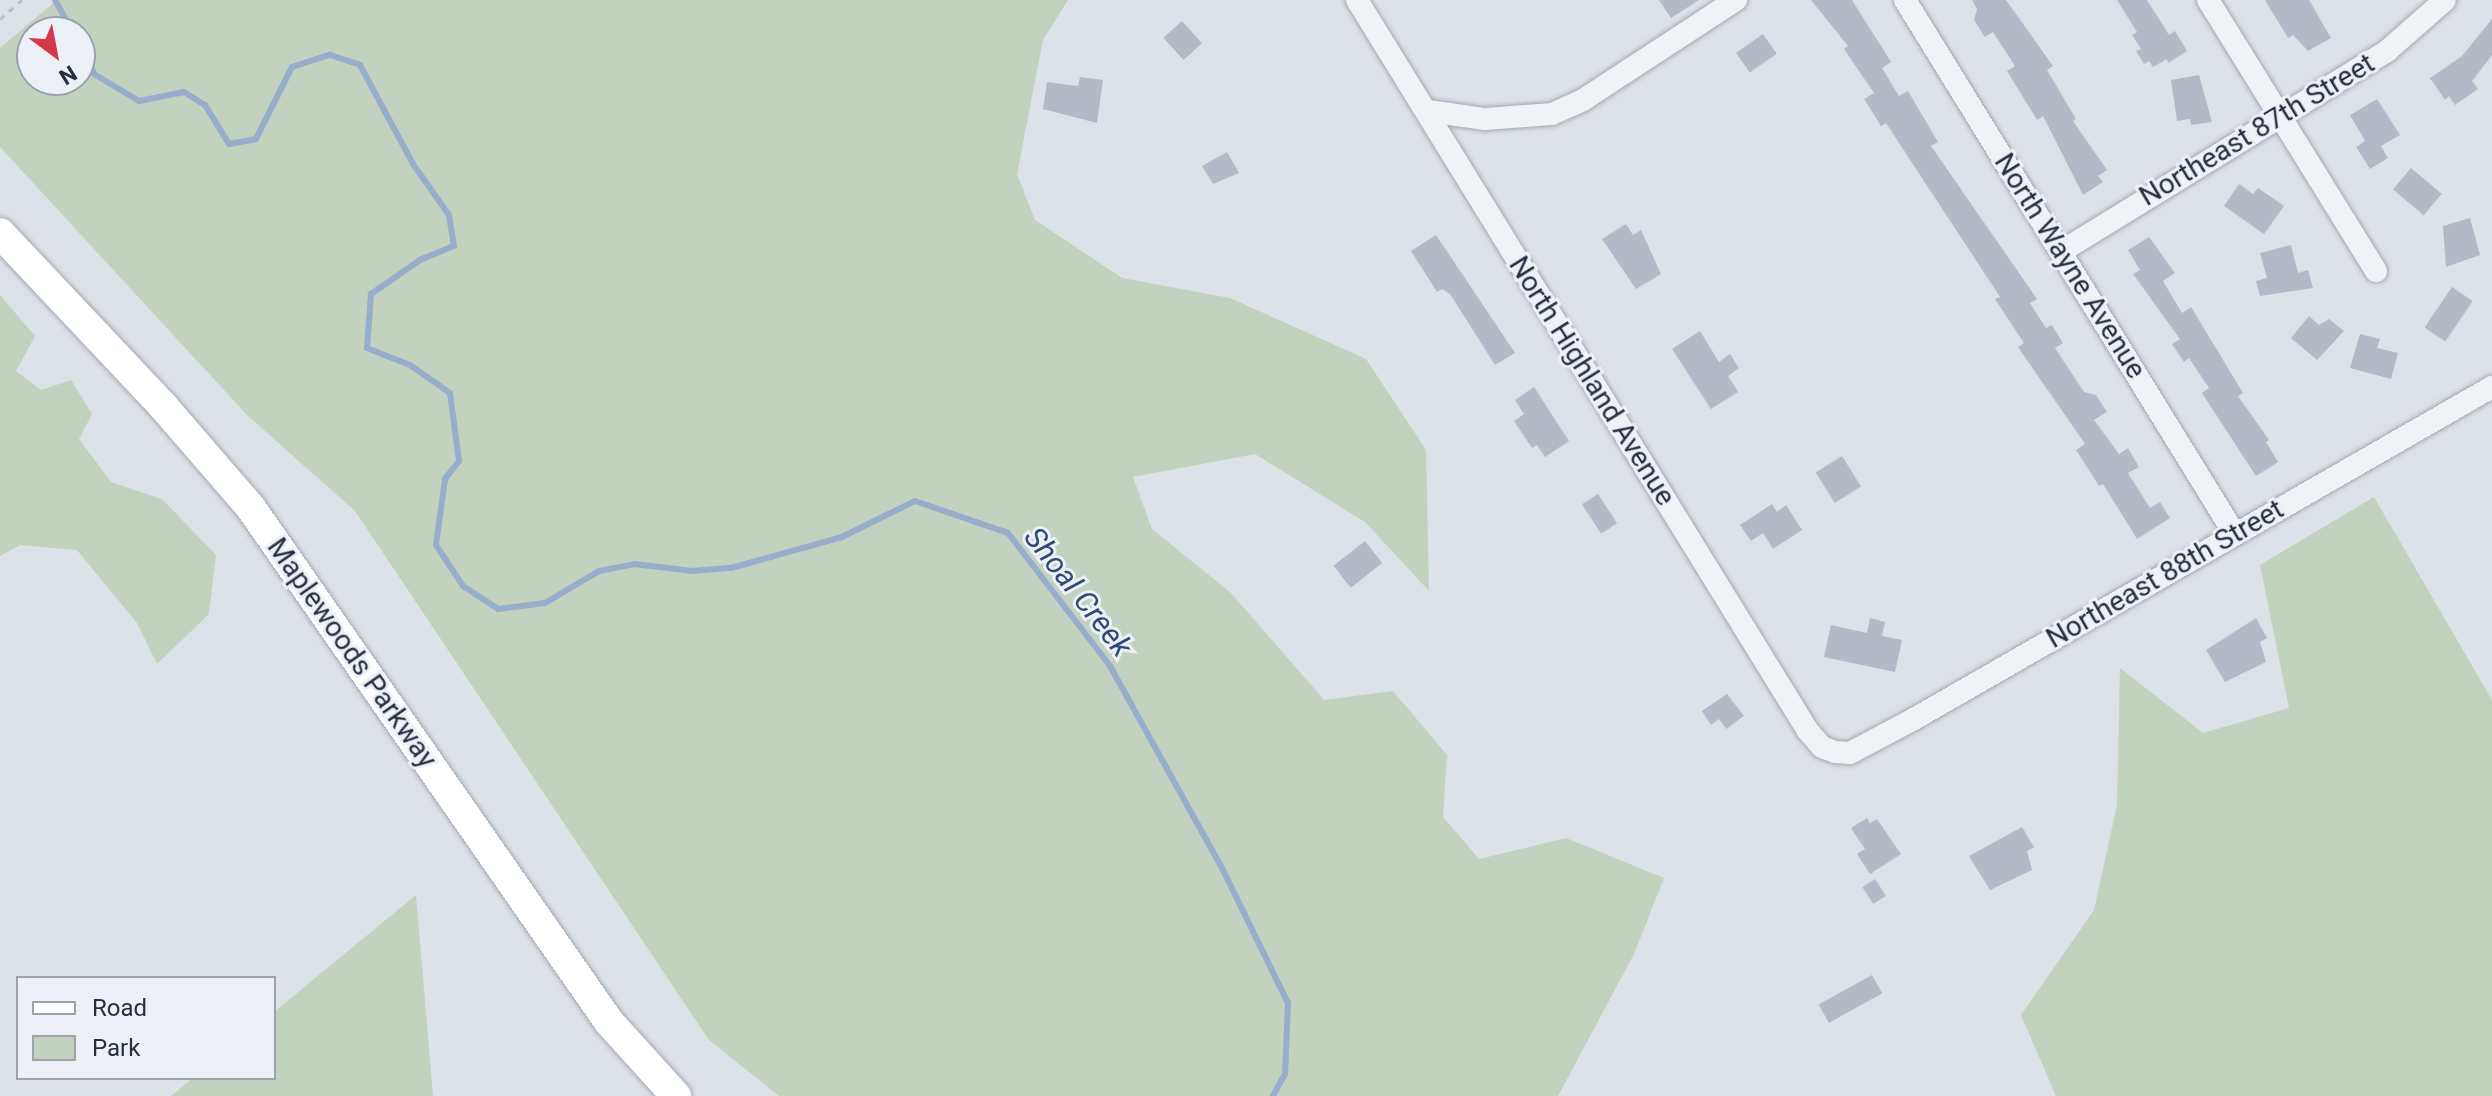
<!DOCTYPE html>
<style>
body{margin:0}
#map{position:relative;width:2492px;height:1096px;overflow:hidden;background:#dde1e8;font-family:Roboto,sans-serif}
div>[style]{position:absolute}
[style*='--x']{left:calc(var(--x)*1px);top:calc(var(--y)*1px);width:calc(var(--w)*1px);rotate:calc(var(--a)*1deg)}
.green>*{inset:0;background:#c2d2be}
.stream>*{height:6px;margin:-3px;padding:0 3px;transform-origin:3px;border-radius:3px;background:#96adcb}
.building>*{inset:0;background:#b4bac5;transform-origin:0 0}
.path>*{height:3px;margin-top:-1.5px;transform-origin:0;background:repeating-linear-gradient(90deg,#bbbfc7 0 6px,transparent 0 12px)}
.roads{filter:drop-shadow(0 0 2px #a2a8b2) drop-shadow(0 0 2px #a2a8b2)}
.minor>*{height:22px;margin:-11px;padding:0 11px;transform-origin:11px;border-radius:11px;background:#f0f2f6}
.secondary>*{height:30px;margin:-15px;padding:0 15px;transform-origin:15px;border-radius:15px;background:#fff}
span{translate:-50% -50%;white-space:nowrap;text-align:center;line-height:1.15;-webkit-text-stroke:6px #edf0f6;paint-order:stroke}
.street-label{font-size:28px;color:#262e40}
.water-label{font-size:30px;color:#2e4b76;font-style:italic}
.legend{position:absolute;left:16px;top:976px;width:260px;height:104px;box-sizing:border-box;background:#edf0f6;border:2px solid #9da2ad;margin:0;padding:10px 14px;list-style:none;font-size:24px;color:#262e40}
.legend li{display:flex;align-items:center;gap:16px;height:40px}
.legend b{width:40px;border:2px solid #9da2ad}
.north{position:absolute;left:16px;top:16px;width:80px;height:80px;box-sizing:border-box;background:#edf0f6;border:2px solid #9da2ad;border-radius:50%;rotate:148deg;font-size:22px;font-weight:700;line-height:32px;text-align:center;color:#262e40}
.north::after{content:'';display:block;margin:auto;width:28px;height:36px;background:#d53a4a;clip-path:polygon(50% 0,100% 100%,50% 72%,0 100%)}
</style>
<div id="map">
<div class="green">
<div style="clip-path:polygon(evenodd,57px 0,1068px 0,1043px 40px,1017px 174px,1035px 220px,1122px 278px,1230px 298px,1366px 359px,1426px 450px,1429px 591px,1365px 522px,1255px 454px,1133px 477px,1152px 529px,1231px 593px,1324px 700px,1393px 691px,1447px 755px,1443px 817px,1479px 859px,1566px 838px,1664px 878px,1634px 954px,1558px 1096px,779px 1096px,709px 1040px,355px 511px,247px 415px,0 147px,0 48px,57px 0,80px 32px,80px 80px,32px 80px,32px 32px,80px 32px)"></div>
<div style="clip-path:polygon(0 295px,35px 336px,16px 371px,41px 390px,71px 380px,92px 414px,79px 439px,111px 482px,162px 499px,216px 555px,209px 614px,157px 664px,137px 623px,77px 550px,20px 545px,0 556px)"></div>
<div style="clip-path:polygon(2374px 497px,2492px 700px,2492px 1096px,2056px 1096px,2021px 1015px,2094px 910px,2117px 805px,2120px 668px,2203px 733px,2289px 708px,2260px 565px)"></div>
<div style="clip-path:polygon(416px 895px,433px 1096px,171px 1096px,193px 1078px,274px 1078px,274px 1012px)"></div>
</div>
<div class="stream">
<div style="--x:55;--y:0;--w:37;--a:61"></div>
<div style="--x:80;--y:46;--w:31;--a:63"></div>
<div style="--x:94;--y:74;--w:52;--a:31"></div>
<div style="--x:139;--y:101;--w:46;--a:-11.3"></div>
<div style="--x:184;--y:92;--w:25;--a:32"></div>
<div style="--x:205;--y:105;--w:46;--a:58.4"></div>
<div style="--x:229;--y:144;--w:27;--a:-10"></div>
<div style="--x:256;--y:139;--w:80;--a:-63.4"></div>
<div style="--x:292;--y:67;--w:40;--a:-18"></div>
<div style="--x:330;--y:55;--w:32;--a:18"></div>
<div style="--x:360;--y:65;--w:112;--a:61.8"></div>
<div style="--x:413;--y:164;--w:62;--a:54.8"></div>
<div style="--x:449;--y:215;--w:31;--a:81"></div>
<div style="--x:454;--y:246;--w:37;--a:158"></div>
<div style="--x:420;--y:260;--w:60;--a:145.2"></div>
<div style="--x:371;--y:294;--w:54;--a:94.2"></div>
<div style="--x:367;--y:348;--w:46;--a:21.6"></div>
<div style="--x:410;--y:365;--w:49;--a:35"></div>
<div style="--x:450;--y:393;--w:69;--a:82.5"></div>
<div style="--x:459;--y:461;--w:23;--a:128"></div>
<div style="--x:445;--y:479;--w:67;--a:97.8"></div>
<div style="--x:436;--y:545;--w:49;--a:56.6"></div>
<div style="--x:463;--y:586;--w:42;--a:33.3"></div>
<div style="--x:498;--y:609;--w:47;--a:-7.3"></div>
<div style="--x:545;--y:603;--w:63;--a:-30.7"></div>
<div style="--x:599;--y:571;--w:36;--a:-11"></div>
<div style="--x:634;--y:564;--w:59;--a:6.8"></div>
<div style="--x:693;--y:571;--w:38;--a:-5"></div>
<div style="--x:731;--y:568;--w:115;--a:-15.6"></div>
<div style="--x:842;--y:537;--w:81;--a:-26.3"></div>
<div style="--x:915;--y:501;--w:98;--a:19"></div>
<div style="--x:1008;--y:533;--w:168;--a:52.5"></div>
<div style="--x:1110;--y:666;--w:233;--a:61"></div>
<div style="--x:1223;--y:870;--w:148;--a:64"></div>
<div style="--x:1288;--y:1003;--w:71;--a:92.4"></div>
<div style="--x:1285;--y:1074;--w:25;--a:119"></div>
</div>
<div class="building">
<div style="clip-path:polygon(1659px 0,1699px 0,1671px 18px)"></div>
<div style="clip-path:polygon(1811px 0,1852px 0,1891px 62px,1882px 68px,1899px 96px,1908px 91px,1938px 142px,1931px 146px,2037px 299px,2030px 303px,2046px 328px,2052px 325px,2063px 343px,2055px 348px,2084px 392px,2096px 395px,2107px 412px,2094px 420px,2119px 454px,2128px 448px,2139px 467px,2128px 473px,2150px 508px,2160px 502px,2170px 518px,2137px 539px,2103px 484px,2099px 486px,2076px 450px,2085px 444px,2018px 347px,2024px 343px,1995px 299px,2000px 297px,1886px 123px,1881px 126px,1864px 99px,1874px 93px,1844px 49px,1848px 46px)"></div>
<div style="clip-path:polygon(1972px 0,2006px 0,2053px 66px,2047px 70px,2076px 119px,2073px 121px,2107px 170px,2098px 176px,2103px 182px,2083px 195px,2043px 116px,2037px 120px,2007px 71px,2015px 66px,1993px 32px,1985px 37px,1974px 20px,1977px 9px)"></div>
<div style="clip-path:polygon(2117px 0,2147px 0,2169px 35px,2175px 31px,2187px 51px,2168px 63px,2167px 59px,2153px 67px,2149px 61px,2144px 64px,2136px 51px,2141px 49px,2132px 35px,2137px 32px)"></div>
<div style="clip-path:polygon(2265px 0,2309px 0,2331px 38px,2308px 51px,2293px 35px,2288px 38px)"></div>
<div style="clip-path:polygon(2492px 19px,2492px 55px,2472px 81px,2478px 89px,2455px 105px,2449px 96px,2445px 100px,2430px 78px,2462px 56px)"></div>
<div style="left:1182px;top:21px;width:30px;height:25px;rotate:48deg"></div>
<div style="left:1763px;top:34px;width:24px;height:33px;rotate:55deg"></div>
<div style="clip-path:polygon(2199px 75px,2212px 122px,2191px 125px,2190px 119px,2177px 121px,2171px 80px)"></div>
<div style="clip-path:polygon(1080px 77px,1103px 80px,1097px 123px,1043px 109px,1047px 82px,1078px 86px)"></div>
<div style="clip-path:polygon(2377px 99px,2400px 135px,2381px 146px,2388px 158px,2370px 169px,2356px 147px,2365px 141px,2350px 115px)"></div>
<div style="clip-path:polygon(1227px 152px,1239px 173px,1213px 184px,1202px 166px)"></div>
<div style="left:2411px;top:168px;width:40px;height:28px;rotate:40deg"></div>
<div style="clip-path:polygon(2239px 184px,2253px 194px,2258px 188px,2284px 206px,2264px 234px,2224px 206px)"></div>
<div style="clip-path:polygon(2470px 218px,2480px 255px,2446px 267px,2443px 226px)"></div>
<div style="clip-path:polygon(1626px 224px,1633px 235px,1641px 230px,1661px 274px,1636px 289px,1602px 239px)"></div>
<div style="clip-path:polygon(1436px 235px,1515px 353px,1495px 365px,1450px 294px,1442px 289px,1437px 292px,1411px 251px)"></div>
<div style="clip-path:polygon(2149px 237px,2175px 273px,2163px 281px,2182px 313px,2191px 307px,2243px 393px,2238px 396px,2269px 440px,2266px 442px,2278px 462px,2256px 476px,2202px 393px,2209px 388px,2189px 358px,2184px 362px,2172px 344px,2180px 339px,2133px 274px,2140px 270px,2128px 250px)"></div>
<div style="clip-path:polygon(2291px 245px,2298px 273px,2308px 270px,2313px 288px,2260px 296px,2256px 281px,2267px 278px,2260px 253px)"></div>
<div style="left:2452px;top:287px;width:25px;height:49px;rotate:34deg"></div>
<div style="clip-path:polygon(2309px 316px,2319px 325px,2329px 319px,2344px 331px,2317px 360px,2291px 338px)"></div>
<div style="clip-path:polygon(1700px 331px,1719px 362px,1730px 354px,1739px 368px,1728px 376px,1738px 392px,1711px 409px,1672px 349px)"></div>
<div style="clip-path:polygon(2360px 334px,2380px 339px,2377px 348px,2398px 353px,2391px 379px,2350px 368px)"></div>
<div style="clip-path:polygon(1534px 387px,1569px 441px,1545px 457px,1537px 445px,1532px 448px,1514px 421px,1524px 414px,1515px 400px)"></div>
<div style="left:1842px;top:456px;width:36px;height:31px;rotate:58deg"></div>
<div style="left:1598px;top:494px;width:35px;height:19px;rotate:57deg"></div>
<div style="clip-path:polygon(1772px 504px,1777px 512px,1786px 505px,1802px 530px,1773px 549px,1763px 533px,1751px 541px,1740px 525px)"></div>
<div style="left:1365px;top:541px;width:28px;height:40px;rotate:52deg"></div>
<div style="clip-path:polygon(1870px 618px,1885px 622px,1882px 636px,1902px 640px,1895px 672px,1824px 657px,1831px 625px,1867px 633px)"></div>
<div style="clip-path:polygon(2256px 618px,2267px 638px,2260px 642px,2266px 662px,2225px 682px,2206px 650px)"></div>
<div style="clip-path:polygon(1727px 694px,1744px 716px,1726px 729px,1719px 719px,1711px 725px,1702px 711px)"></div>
<div style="clip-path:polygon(1867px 818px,1870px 823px,1877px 819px,1901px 854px,1870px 874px,1857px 854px,1865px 849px,1851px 828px)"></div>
<div style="clip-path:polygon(2022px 827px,2034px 847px,2027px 851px,2032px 870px,1990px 890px,1969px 856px)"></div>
<div style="left:1875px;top:879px;width:20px;height:15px;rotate:57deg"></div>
<div style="left:1872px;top:975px;width:21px;height:61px;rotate:61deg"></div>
</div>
<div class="path">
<div style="--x:0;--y:19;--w:29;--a:-41"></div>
</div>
<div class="roads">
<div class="minor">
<div style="--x:1357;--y:0;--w:859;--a:58.33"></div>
<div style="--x:1808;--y:731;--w:21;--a:49"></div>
<div style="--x:1822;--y:747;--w:14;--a:21"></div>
<div style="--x:1835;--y:752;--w:15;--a:4"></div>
<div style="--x:1850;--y:753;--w:72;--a:-28"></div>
<div style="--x:1914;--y:719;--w:667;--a:-29.87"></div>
<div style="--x:1905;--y:0;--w:626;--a:58.31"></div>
<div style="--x:2208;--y:0;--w:319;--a:58.2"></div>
<div style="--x:1428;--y:111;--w:58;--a:8"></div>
<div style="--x:1485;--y:119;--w:67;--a:-4.3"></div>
<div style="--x:1552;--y:114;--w:34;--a:-24"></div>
<div style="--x:1583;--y:100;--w:183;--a:-33.2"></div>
<div style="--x:2062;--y:251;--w:382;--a:-31.6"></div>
<div style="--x:2387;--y:51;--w:77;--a:-41.3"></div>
</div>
<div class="secondary">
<div style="--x:0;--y:233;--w:238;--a:46.7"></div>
<div style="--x:163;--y:406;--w:135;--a:49.2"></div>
<div style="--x:251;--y:508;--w:626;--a:55.14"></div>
<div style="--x:609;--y:1022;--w:100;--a:47.8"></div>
</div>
</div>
<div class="street-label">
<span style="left:2257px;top:130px;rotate:-31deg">Northeast 87th Street</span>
<span style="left:2070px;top:266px;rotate:58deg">North Wayne Avenue</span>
<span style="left:1592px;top:381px;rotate:58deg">North Highland Avenue</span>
<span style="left:2165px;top:574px;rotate:-30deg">Northeast 88th Street</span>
<span style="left:352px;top:653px;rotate:55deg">Maplewoods Parkway</span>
</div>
<div class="water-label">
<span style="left:1078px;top:592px;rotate:52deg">Shoal Creek</span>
</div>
<ul class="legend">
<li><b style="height:10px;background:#fff"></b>Road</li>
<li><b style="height:22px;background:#c2d2be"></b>Park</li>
</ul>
<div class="north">N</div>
</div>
